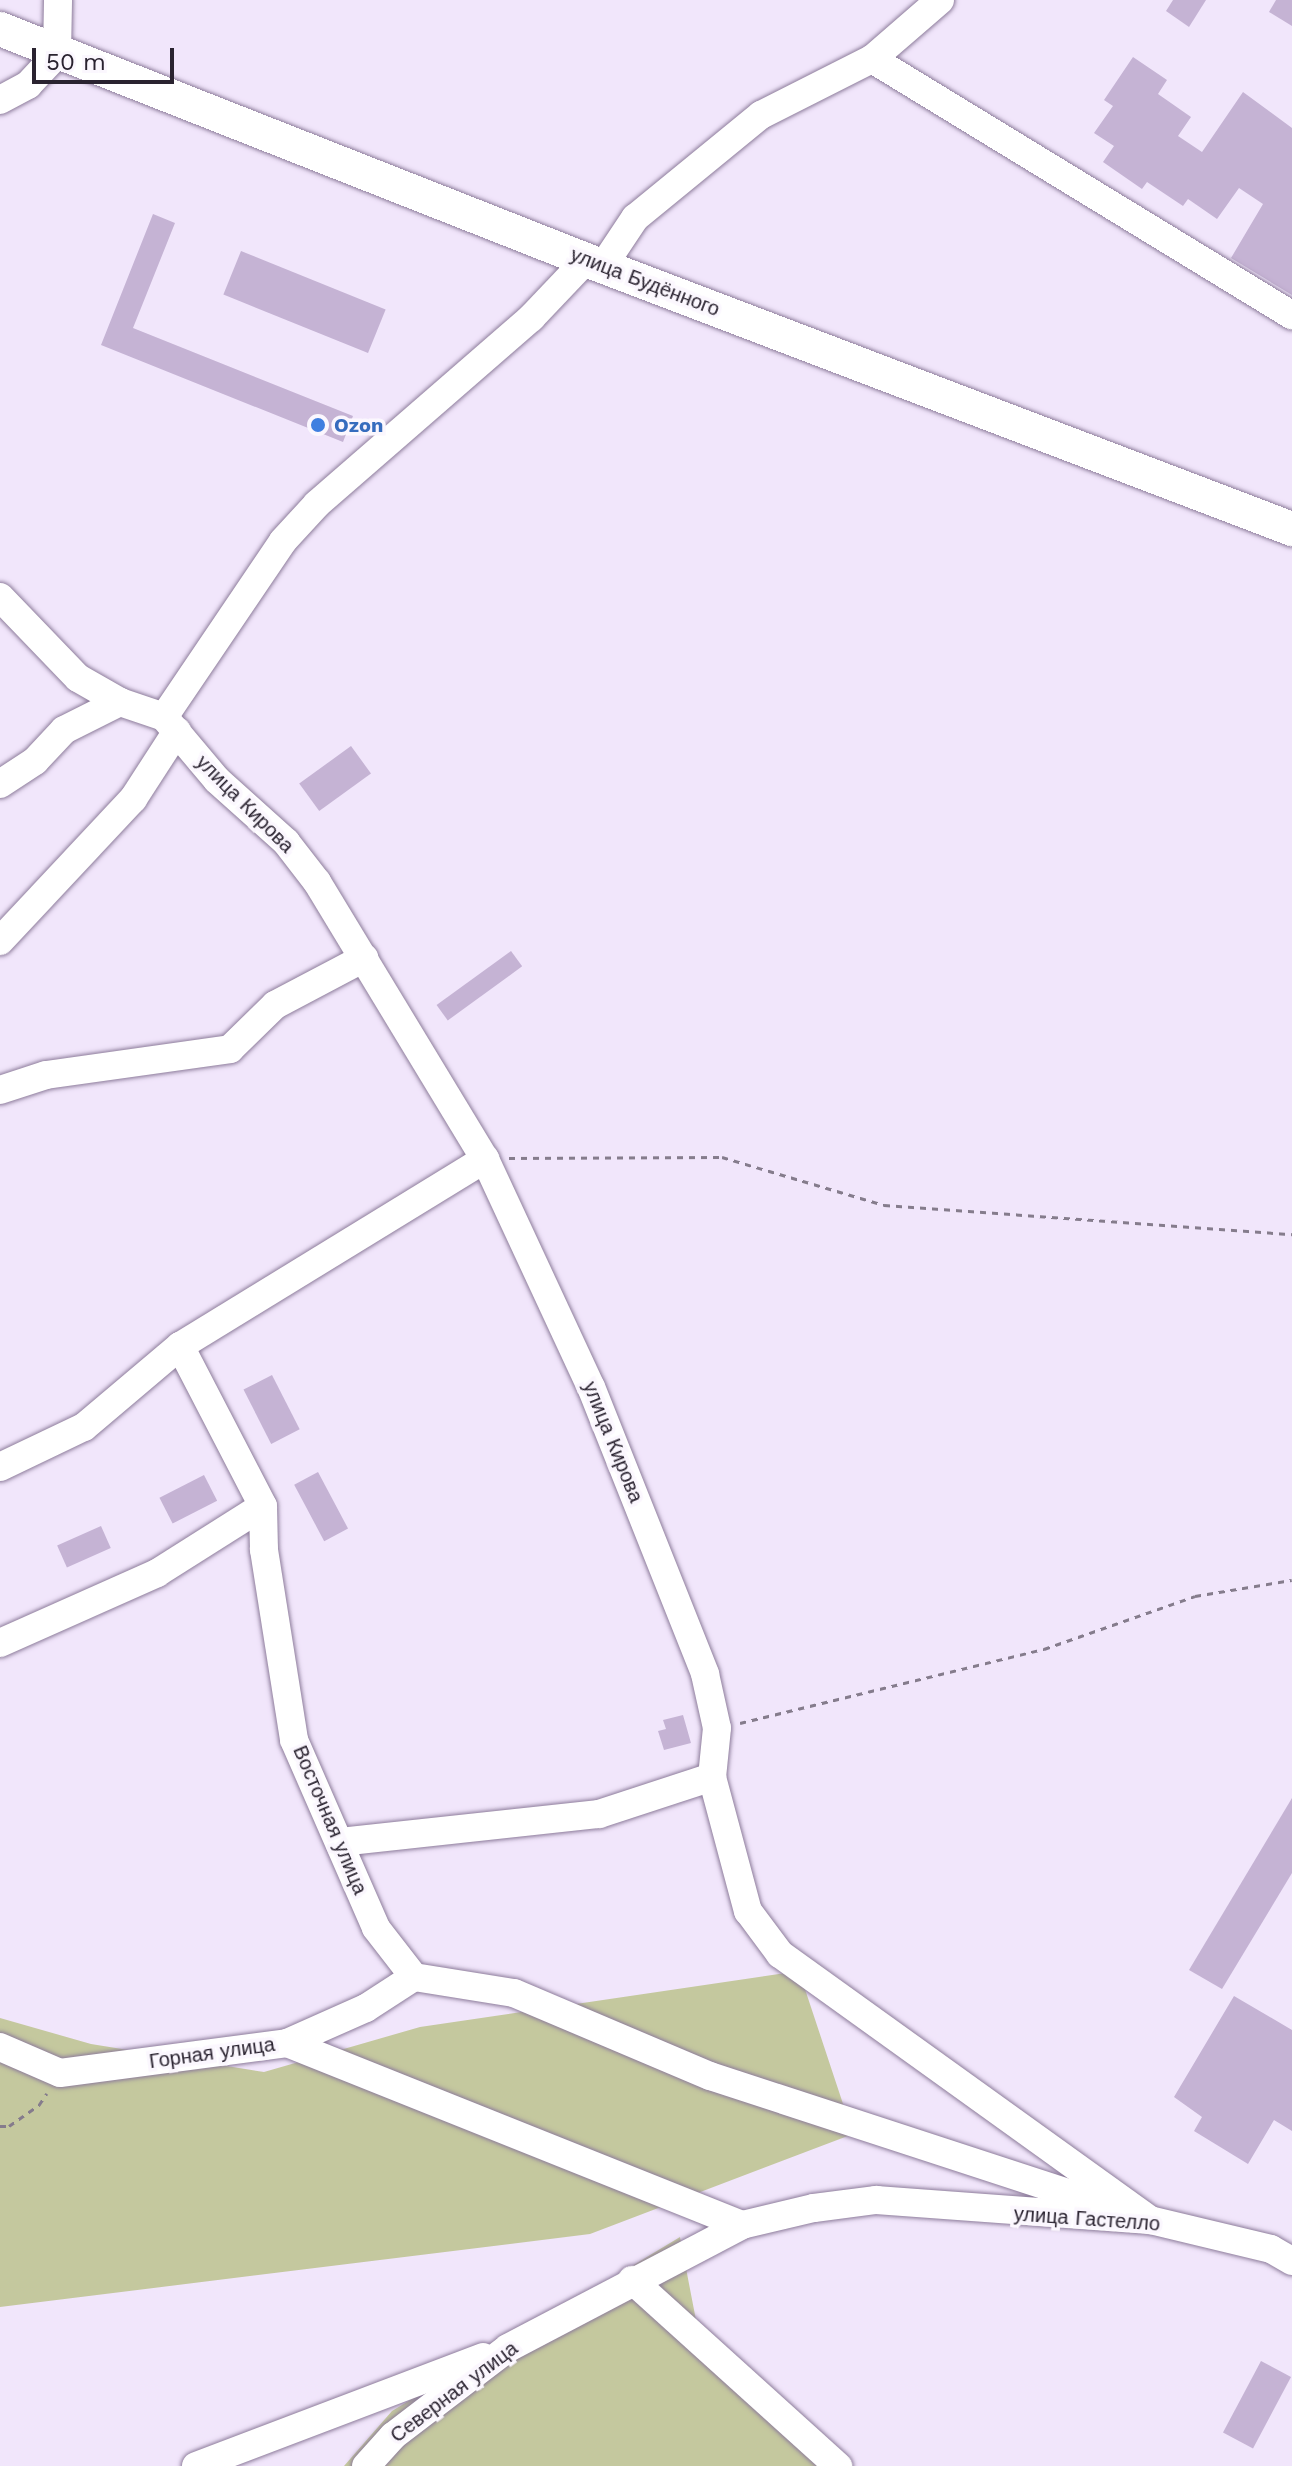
<!DOCTYPE html>
<meta charset="utf-8">
<style>
body{margin:0}
#map{position:relative;width:1292px;height:2466px;overflow:hidden;background:#f1e6fb;font-family:"Work Sans",sans-serif}
div>[style]{position:absolute}
[style*='--x']{left:calc(var(--x)*1px);top:calc(var(--y)*1px);width:calc(var(--w)*1px);rotate:calc(var(--a)*1deg)}
.green>*{inset:0;background:#c4c89e}
.building>*{inset:0;background:#c5b3d4;transform-origin:0 0}
.path>*{height:3px;margin-top:-1.5px;transform-origin:0;background:repeating-linear-gradient(90deg,#857c8c 0 6px,transparent 0 12px)}
.roads{filter:drop-shadow(0 0 2px #8d7c9b) drop-shadow(0 0 2px #8d7c9b)}
.minor>*{height:28px;margin:-14px;padding:0 14px;transform-origin:14px;border-radius:14px;background:#fff}
.major>*{height:34px;margin:-17px;padding:0 17px;transform-origin:17px;border-radius:17px;background:#fff}
.dots>*{width:22px;height:22px;translate:-50% -50%;box-sizing:border-box;border:4px solid #fbf7fe;border-radius:50%}
span{translate:-50% -50%;white-space:nowrap;text-align:center;line-height:1.15;-webkit-text-stroke:7px #fbf7fe;paint-order:stroke}
.street-label{font-size:20px;color:#2a2330}
.shop-label{font-size:20px;color:#366cbe;font-weight:700}
.left{translate:0 -50%;text-align:left}
.scale{position:absolute;left:32px;top:48px;width:142px;height:36px;box-sizing:border-box;border:4px solid #2a2330;border-top:0;padding-left:10px;font-size:24px;line-height:28px;white-space:nowrap;color:#2a2330;-webkit-text-stroke:6px #fbf7fe;paint-order:stroke}
</style>
<div id="map">
<div class="green">
<div style="clip-path:polygon(799px 1971px,853px 2134px,590px 2234px,0 2307px,0 2018px,91px 2044px,264px 2072px,420px 2027px)"></div>
<div style="clip-path:polygon(680px 2237px,700px 2341px,818px 2466px,344px 2466px,392px 2411px)"></div>
</div>
<div class="building">
<div style="clip-path:polygon(1173px 0,1206px 0,1189px 27px,1166px 11px)"></div>
<div style="clip-path:polygon(1276px 0,1292px 0,1292px 26px,1269px 12px)"></div>
<div style="clip-path:polygon(1133px 57px,1167px 80px,1158px 94px,1191px 117px,1178px 136px,1202px 152px,1243px 92px,1292px 128px,1292px 295px,1231px 258px,1263px 204px,1239px 188px,1217px 219px,1188px 199px,1183px 206px,1147px 182px,1142px 189px,1103px 162px,1114px 146px,1094px 133px,1113px 106px,1104px 100px)"></div>
<div style="clip-path:polygon(153px 214px,175px 223px,133px 328px,353px 416px,343px 442px,101px 345px)"></div>
<div style="left:241px;top:251px;width:156px;height:47px;rotate:22deg"></div>
<div style="left:351px;top:746px;width:34px;height:64px;rotate:54deg"></div>
<div style="left:511px;top:951px;width:19px;height:92px;rotate:54deg"></div>
<div style="left:272px;top:1375px;width:61px;height:32px;rotate:63deg"></div>
<div style="left:318px;top:1472px;width:64px;height:27px;rotate:62deg"></div>
<div style="left:204px;top:1475px;width:29px;height:50px;rotate:63deg"></div>
<div style="left:101px;top:1526px;width:24px;height:48px;rotate:66deg"></div>
<div style="clip-path:polygon(683px 1715px,691px 1743px,664px 1750px,658px 1731px,666px 1729px,663px 1720px)"></div>
<div style="clip-path:polygon(1292px 1798px,1292px 1873px,1222px 1989px,1189px 1970px)"></div>
<div style="clip-path:polygon(1234px 1996px,1292px 2030px,1292px 2131px,1274px 2120px,1248px 2164px,1194px 2131px,1202px 2117px,1174px 2097px)"></div>
<div style="left:1261px;top:2361px;width:34px;height:81px;rotate:28deg"></div>
</div>
<div class="path">
<div style="--x:509;--y:1158;--w:213;--a:-0.3"></div>
<div style="--x:722;--y:1157;--w:169;--a:16.5"></div>
<div style="--x:884;--y:1205;--w:409;--a:4.1"></div>
<div style="--x:740;--y:1723;--w:313;--a:-13.7"></div>
<div style="--x:1044;--y:1649;--w:160;--a:-19.3"></div>
<div style="--x:1195;--y:1596;--w:98;--a:-9.4"></div>
<div style="--x:0;--y:2126;--w:9;--a:0"></div>
<div style="--x:9;--y:2126;--w:37;--a:-35"></div>
<div style="--x:39;--y:2105;--w:14;--a:-56"></div>
</div>
<div class="roads">
<div class="minor">
<div style="--x:872;--y:59;--w:492;--a:31.4"></div>
<div style="--x:0;--y:100;--w:32;--a:-28"></div>
<div style="--x:28;--y:85;--w:42;--a:-46.9"></div>
<div style="--x:57;--y:54;--w:54;--a:-88.9"></div>
<div style="--x:603;--y:266;--w:58;--a:-56.3"></div>
<div style="--x:635;--y:218;--w:163;--a:-39.3"></div>
<div style="--x:761;--y:115;--w:124;--a:-26.8"></div>
<div style="--x:872;--y:59;--w:90;--a:-40.9"></div>
<div style="--x:0;--y:597;--w:112;--a:46.1"></div>
<div style="--x:78;--y:678;--w:48;--a:29.7"></div>
<div style="--x:120;--y:702;--w:46;--a:18.8"></div>
<div style="--x:164;--y:717;--w:82;--a:49.9"></div>
<div style="--x:217;--y:780;--w:93;--a:41.9"></div>
<div style="--x:286;--y:842;--w:51;--a:52.2"></div>
<div style="--x:317;--y:882;--w:324;--a:58.8"></div>
<div style="--x:485;--y:1159;--w:251;--a:65.1"></div>
<div style="--x:591;--y:1387;--w:309;--a:68.3"></div>
<div style="--x:705;--y:1674;--w:55;--a:77.5"></div>
<div style="--x:717;--y:1728;--w:49;--a:95.8"></div>
<div style="--x:712;--y:1777;--w:139;--a:75"></div>
<div style="--x:748;--y:1911;--w:54;--a:53.3"></div>
<div style="--x:780;--y:1954;--w:456;--a:35.7"></div>
<div style="--x:164;--y:717;--w:212;--a:-55.9"></div>
<div style="--x:283;--y:541;--w:50;--a:-47.4"></div>
<div style="--x:317;--y:504;--w:284;--a:-41"></div>
<div style="--x:531;--y:318;--w:80;--a:-46.5"></div>
<div style="--x:0;--y:784;--w:42;--a:-33.3"></div>
<div style="--x:35;--y:761;--w:42;--a:-46.9"></div>
<div style="--x:64;--y:730;--w:63;--a:-26.6"></div>
<div style="--x:0;--y:941;--w:195;--a:-46.9"></div>
<div style="--x:133;--y:799;--w:81;--a:-57.1"></div>
<div style="--x:0;--y:1090;--w:48;--a:-18.1"></div>
<div style="--x:46;--y:1075;--w:186;--a:-8"></div>
<div style="--x:230;--y:1049;--w:63;--a:-44.4"></div>
<div style="--x:275;--y:1005;--w:101;--a:-27.8"></div>
<div style="--x:180;--y:1346;--w:180;--a:62.6"></div>
<div style="--x:263;--y:1506;--w:44;--a:88.7"></div>
<div style="--x:264;--y:1550;--w:192;--a:81"></div>
<div style="--x:294;--y:1740;--w:205;--a:66.4"></div>
<div style="--x:376;--y:1928;--w:62;--a:52.2"></div>
<div style="--x:0;--y:1467;--w:93;--a:-25.5"></div>
<div style="--x:84;--y:1427;--w:126;--a:-40.2"></div>
<div style="--x:180;--y:1346;--w:358;--a:-31.5"></div>
<div style="--x:0;--y:1643;--w:172;--a:-24"></div>
<div style="--x:157;--y:1573;--w:125;--a:-32.3"></div>
<div style="--x:340;--y:1842;--w:261;--a:-6.2"></div>
<div style="--x:599;--y:1814;--w:119;--a:-18.1"></div>
<div style="--x:414;--y:1977;--w:101;--a:9.1"></div>
<div style="--x:514;--y:1993;--w:213;--a:23"></div>
<div style="--x:710;--y:2076;--w:425;--a:18.1"></div>
<div style="--x:287;--y:2043;--w:490;--a:21.8"></div>
<div style="--x:0;--y:2047;--w:65;--a:23.4"></div>
<div style="--x:60;--y:2073;--w:229;--a:-7.5"></div>
<div style="--x:287;--y:2043;--w:86;--a:-23.9"></div>
<div style="--x:366;--y:2008;--w:57;--a:-32.9"></div>
<div style="--x:632;--y:2280;--w:278;--a:42.1"></div>
<div style="--x:196;--y:2466;--w:307;--a:-20.8"></div>
<div style="--x:366;--y:2466;--w:40;--a:-48"></div>
<div style="--x:393;--y:2436;--w:145;--a:-37.4"></div>
<div style="--x:508;--y:2348;--w:264;--a:-27.7"></div>
<div style="--x:742;--y:2225;--w:74;--a:-13.3"></div>
<div style="--x:814;--y:2208;--w:63;--a:-7.4"></div>
<div style="--x:876;--y:2200;--w:275;--a:4.2"></div>
<div style="--x:1150;--y:2220;--w:124;--a:13.5"></div>
<div style="--x:1271;--y:2249;--w:24;--a:30"></div>
</div>
<div class="major">
<div style="--x:0;--y:29;--w:630;--a:21.51"></div>
<div style="--x:586;--y:260;--w:756;--a:20.86"></div>
</div>
</div>
<div class="dots">
<div style="left:318px;top:425px;background:#3f7fe0"></div>
</div>
<div class="street-label">
<span style="left:645px;top:282px;rotate:21deg">улица Будённого</span>
<span style="left:245px;top:804px;rotate:45deg">улица Кирова</span>
<span style="left:613px;top:1442px;rotate:68deg">улица Кирова</span>
<span style="left:330px;top:1820px;rotate:67deg">Восточная улица</span>
<span style="left:212px;top:2053px;rotate:-8deg">Горная улица</span>
<span style="left:1087px;top:2219px;rotate:4deg">улица Гастелло</span>
<span style="left:454px;top:2392px;rotate:-37deg">Северная улица</span>
</div>
<div class="shop-label">
<span class="left" style="left:334px;top:425px">Ozon</span>
</div>
<div class="scale">50 m</div>
</div>
